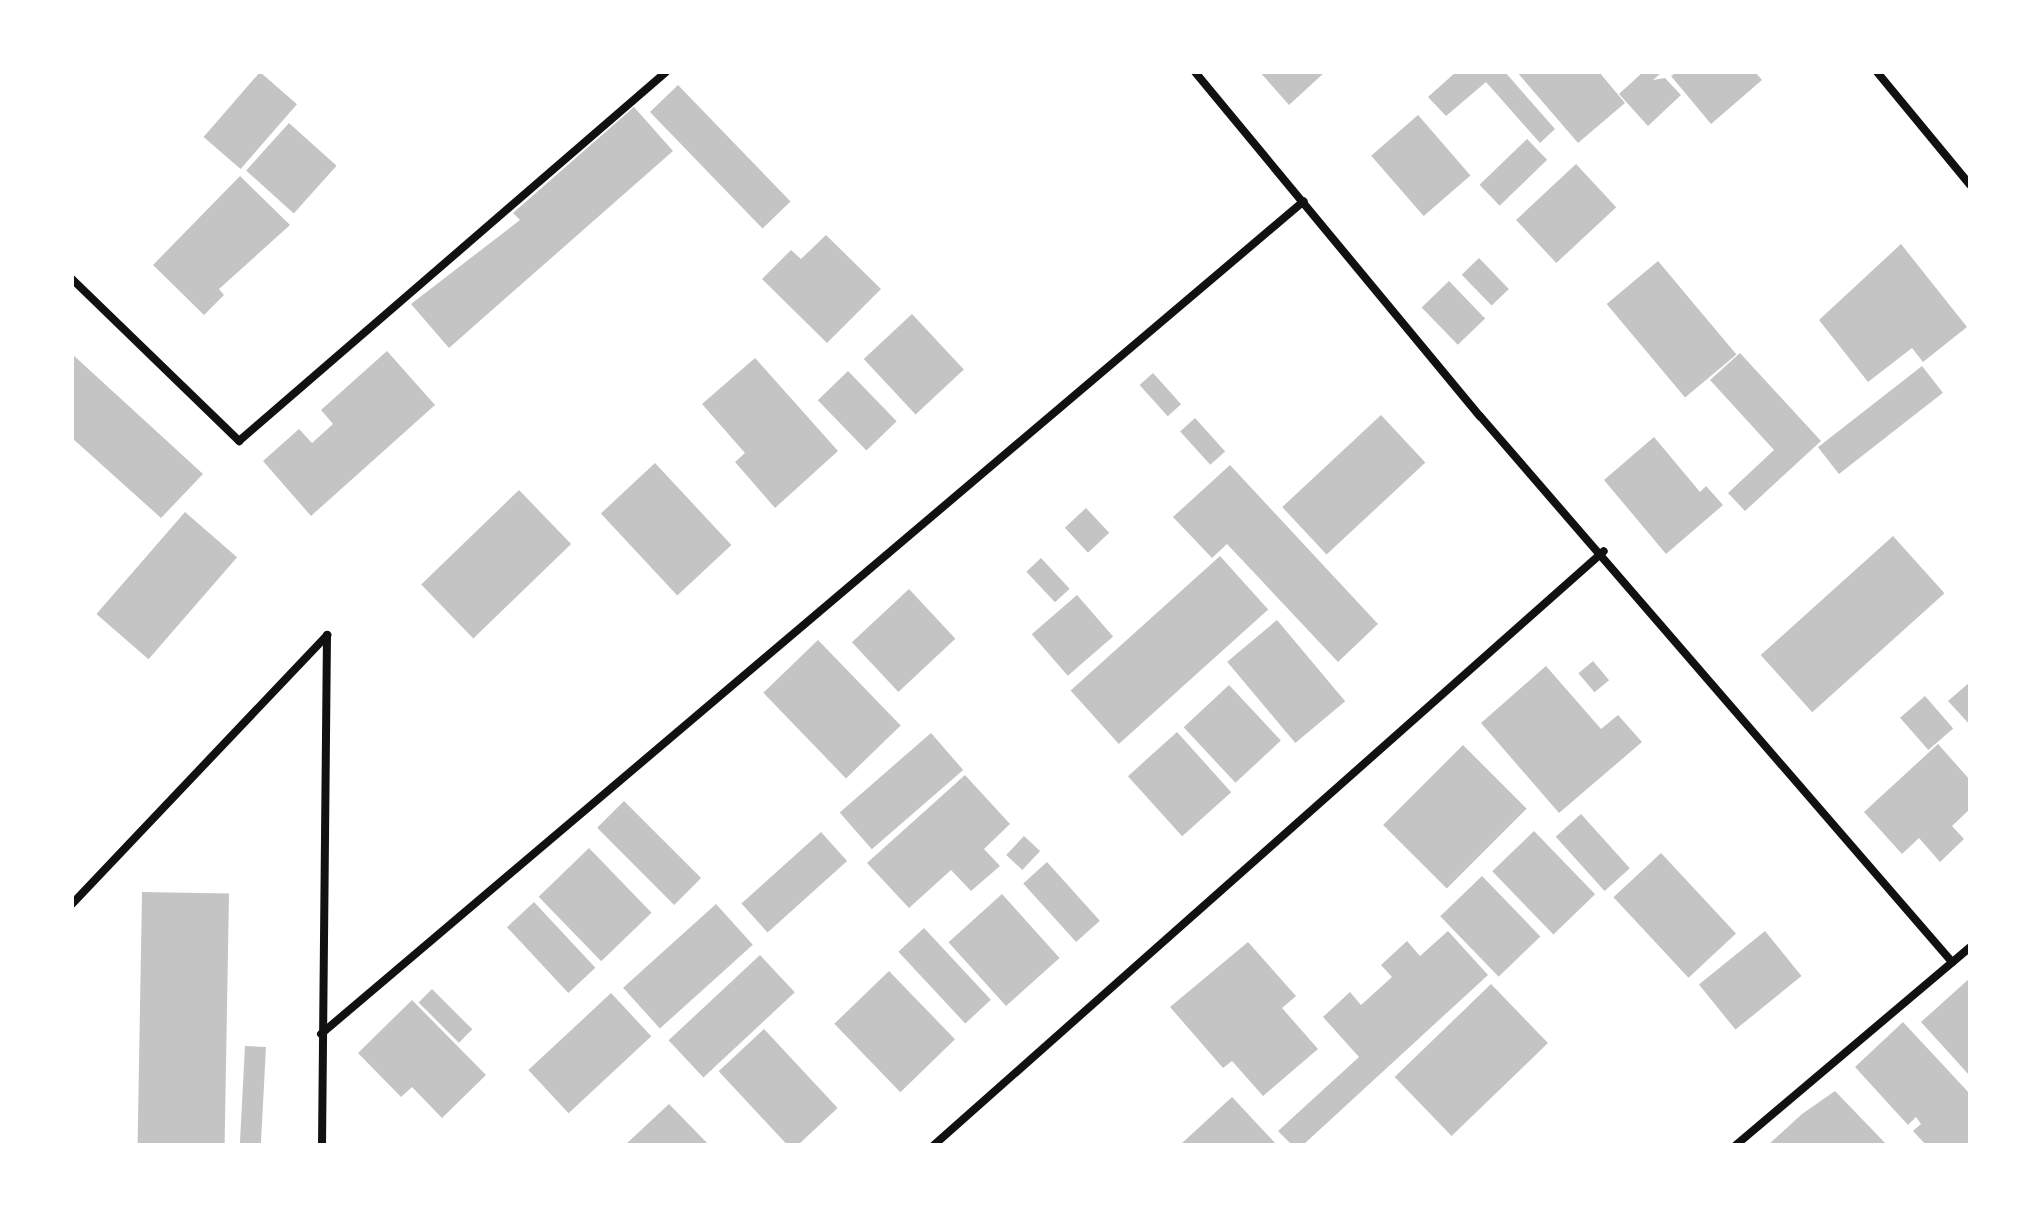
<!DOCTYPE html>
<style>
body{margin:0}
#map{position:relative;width:2042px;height:1217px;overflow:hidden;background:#fff;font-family:Karla,sans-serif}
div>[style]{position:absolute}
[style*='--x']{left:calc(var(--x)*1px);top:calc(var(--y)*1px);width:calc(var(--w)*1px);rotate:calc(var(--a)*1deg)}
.building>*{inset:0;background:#c4c4c4;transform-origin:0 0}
.minor>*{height:8px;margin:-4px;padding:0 4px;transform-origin:4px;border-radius:4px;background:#111}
span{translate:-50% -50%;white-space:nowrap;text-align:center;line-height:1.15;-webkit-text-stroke:6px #fff;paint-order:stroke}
.frame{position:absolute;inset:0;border:74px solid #fff;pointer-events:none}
</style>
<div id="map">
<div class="building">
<div style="left:260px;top:72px;width:49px;height:86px;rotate:41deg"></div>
<div style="clip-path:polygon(1260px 72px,1325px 72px,1289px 105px)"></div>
<div style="clip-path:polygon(1456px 72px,1505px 72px,1555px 129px,1540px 143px,1486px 82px,1446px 116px,1428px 97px)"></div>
<div style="clip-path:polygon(1517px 72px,1599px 72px,1625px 103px,1578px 143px)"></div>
<div style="clip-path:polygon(1643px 72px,1662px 72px,1653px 80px,1665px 78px,1681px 95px,1648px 126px,1619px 94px)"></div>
<div style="clip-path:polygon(1677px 72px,1755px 72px,1762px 80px,1711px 124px,1671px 76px)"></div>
<div style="left:678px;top:85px;width:162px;height:39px;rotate:46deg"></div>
<div style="clip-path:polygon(634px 107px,673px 151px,449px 348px,411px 304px,520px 220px,513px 213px)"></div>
<div style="left:1418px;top:115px;width:80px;height:62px;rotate:49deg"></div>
<div style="left:289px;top:123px;width:64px;height:64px;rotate:42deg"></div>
<div style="left:1527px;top:139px;width:29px;height:66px;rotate:46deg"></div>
<div style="left:1576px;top:164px;width:59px;height:82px;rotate:47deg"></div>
<div style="clip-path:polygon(240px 176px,290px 225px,219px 289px,224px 295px,204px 315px,153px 265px)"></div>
<div style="clip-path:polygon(826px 235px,881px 289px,827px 343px,762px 279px,791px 250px,801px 259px)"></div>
<div style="clip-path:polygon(1901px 244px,1967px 327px,1923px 362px,1912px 348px,1868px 382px,1819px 320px)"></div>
<div style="left:1479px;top:258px;width:43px;height:24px;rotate:46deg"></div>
<div style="left:1658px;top:261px;width:122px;height:67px;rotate:50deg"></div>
<div style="left:1449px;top:281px;width:52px;height:38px;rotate:46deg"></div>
<div style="left:912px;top:314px;width:76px;height:66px;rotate:47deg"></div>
<div style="clip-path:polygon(387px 351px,435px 405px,311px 516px,263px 461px,299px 429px,312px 443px,333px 424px,321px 410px)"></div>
<div style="clip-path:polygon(1740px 353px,1821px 441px,1745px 511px,1728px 493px,1774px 450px,1710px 380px)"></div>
<div style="clip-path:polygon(72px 354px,203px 474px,161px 518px,72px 438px)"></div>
<div style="clip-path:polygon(755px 358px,838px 451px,775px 508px,735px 462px,745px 453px,702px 404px)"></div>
<div style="left:1922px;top:366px;width:34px;height:132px;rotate:52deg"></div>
<div style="left:848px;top:371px;width:70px;height:42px;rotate:46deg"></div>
<div style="left:1153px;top:373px;width:42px;height:18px;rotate:48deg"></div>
<div style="left:1381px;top:415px;width:65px;height:135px;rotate:47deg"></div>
<div style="left:1195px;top:418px;width:45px;height:20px;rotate:48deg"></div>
<div style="clip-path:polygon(1654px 437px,1700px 492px,1706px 486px,1723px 505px,1666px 554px,1604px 480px)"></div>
<div style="left:655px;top:463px;width:112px;height:74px;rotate:47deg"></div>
<div style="clip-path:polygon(1230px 465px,1378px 624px,1338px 662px,1227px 544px,1212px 558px,1173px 517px)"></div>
<div style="left:519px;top:490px;width:75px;height:136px;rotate:46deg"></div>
<div style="left:1086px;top:508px;width:34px;height:29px;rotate:47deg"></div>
<div style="left:185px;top:512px;width:69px;height:135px;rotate:41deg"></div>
<div style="left:1893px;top:536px;width:77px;height:178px;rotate:48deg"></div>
<div style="left:1220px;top:556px;width:72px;height:201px;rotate:48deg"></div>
<div style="left:1041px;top:558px;width:42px;height:20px;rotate:47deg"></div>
<div style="left:909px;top:589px;width:68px;height:78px;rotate:47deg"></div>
<div style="left:1077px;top:595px;width:55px;height:60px;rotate:49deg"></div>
<div style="left:1277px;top:620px;width:106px;height:65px;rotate:50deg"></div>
<div style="left:818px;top:640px;width:119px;height:76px;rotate:46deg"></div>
<div style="left:1593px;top:661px;width:25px;height:19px;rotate:50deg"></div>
<div style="clip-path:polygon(1546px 666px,1601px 729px,1618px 715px,1642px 742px,1559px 813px,1481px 723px)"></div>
<div style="clip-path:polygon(1970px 682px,1970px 725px,1948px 701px)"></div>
<div style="left:1229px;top:685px;width:76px;height:62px;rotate:47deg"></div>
<div style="left:1925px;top:696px;width:43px;height:33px;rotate:49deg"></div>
<div style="left:1177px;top:732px;width:81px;height:66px;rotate:48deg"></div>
<div style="left:931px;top:733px;width:49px;height:121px;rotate:49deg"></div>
<div style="clip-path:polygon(1938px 744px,1970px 780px,1970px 809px,1952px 826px,1964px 839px,1940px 862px,1919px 838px,1902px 854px,1864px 812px)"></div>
<div style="left:1463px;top:745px;width:90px;height:113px;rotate:45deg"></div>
<div style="clip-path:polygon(965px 775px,1010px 824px,984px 849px,1000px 866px,971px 891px,951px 870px,909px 908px,867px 863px)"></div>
<div style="left:624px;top:801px;width:109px;height:38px;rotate:45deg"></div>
<div style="left:1581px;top:814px;width:73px;height:34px;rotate:48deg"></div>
<div style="left:1534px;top:831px;width:88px;height:58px;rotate:46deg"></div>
<div style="left:821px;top:832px;width:39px;height:107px;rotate:48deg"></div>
<div style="left:1024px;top:836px;width:22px;height:26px;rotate:43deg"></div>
<div style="left:589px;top:848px;width:90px;height:70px;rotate:46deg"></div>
<div style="left:1661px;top:853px;width:110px;height:65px;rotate:47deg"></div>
<div style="left:1047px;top:862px;width:79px;height:32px;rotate:48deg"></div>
<div style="left:1482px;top:876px;width:84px;height:58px;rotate:46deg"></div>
<div style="left:142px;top:892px;width:87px;height:253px;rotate:1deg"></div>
<div style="left:1002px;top:894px;width:86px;height:72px;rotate:48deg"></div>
<div style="left:534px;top:902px;width:90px;height:37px;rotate:47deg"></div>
<div style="left:716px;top:904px;width:55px;height:125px;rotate:48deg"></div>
<div style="left:924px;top:928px;width:98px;height:35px;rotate:47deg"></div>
<div style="clip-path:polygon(1448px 931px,1488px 975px,1303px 1145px,1292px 1145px,1278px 1131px,1359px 1057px,1323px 1017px,1350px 992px,1361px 1005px,1392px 977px,1381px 965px,1407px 941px,1420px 956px)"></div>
<div style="left:1765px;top:931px;width:58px;height:85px;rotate:51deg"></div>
<div style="clip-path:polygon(1248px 942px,1296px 996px,1282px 1008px,1318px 1049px,1263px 1096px,1232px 1061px,1223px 1068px,1170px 1007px)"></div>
<div style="left:760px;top:955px;width:51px;height:125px;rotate:47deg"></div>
<div style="left:889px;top:971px;width:95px;height:76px;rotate:46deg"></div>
<div style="clip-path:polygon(1970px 978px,1970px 1076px,1921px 1022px)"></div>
<div style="left:1491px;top:984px;width:82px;height:134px;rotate:46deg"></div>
<div style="left:432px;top:989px;width:57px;height:19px;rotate:45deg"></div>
<div style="left:611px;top:993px;width:59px;height:113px;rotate:47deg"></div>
<div style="clip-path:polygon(412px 1000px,486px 1075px,442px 1118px,412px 1087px,401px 1097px,358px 1053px)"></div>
<div style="clip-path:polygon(1903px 1022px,1970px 1094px,1970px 1145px,1926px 1145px,1913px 1131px,1921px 1124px,1916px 1117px,1908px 1125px,1855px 1067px)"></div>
<div style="left:764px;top:1029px;width:108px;height:62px;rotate:47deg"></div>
<div style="left:245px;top:1046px;width:21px;height:99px;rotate:3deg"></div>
<div style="clip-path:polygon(1835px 1091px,1887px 1145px,1768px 1145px,1802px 1114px)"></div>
<div style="clip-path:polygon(1232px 1097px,1277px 1145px,1180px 1145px)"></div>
<div style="clip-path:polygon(669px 1104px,709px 1145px,625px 1145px)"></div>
</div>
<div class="minor">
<div style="--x:1195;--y:72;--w:447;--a:50.4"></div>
<div style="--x:1480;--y:416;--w:722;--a:49.16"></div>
<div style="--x:1877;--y:72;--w:146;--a:50.5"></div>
<div style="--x:72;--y:279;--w:233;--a:44.1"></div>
<div style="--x:239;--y:441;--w:564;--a:-40.83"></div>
<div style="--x:72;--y:904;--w:371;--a:-46.5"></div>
<div style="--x:321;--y:1034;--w:1288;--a:-40.28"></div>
<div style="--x:322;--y:1145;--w:510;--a:-89.44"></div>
<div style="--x:934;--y:1145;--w:895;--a:-41.56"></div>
<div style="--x:1736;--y:1145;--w:307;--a:-40.2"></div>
</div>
<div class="frame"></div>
</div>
